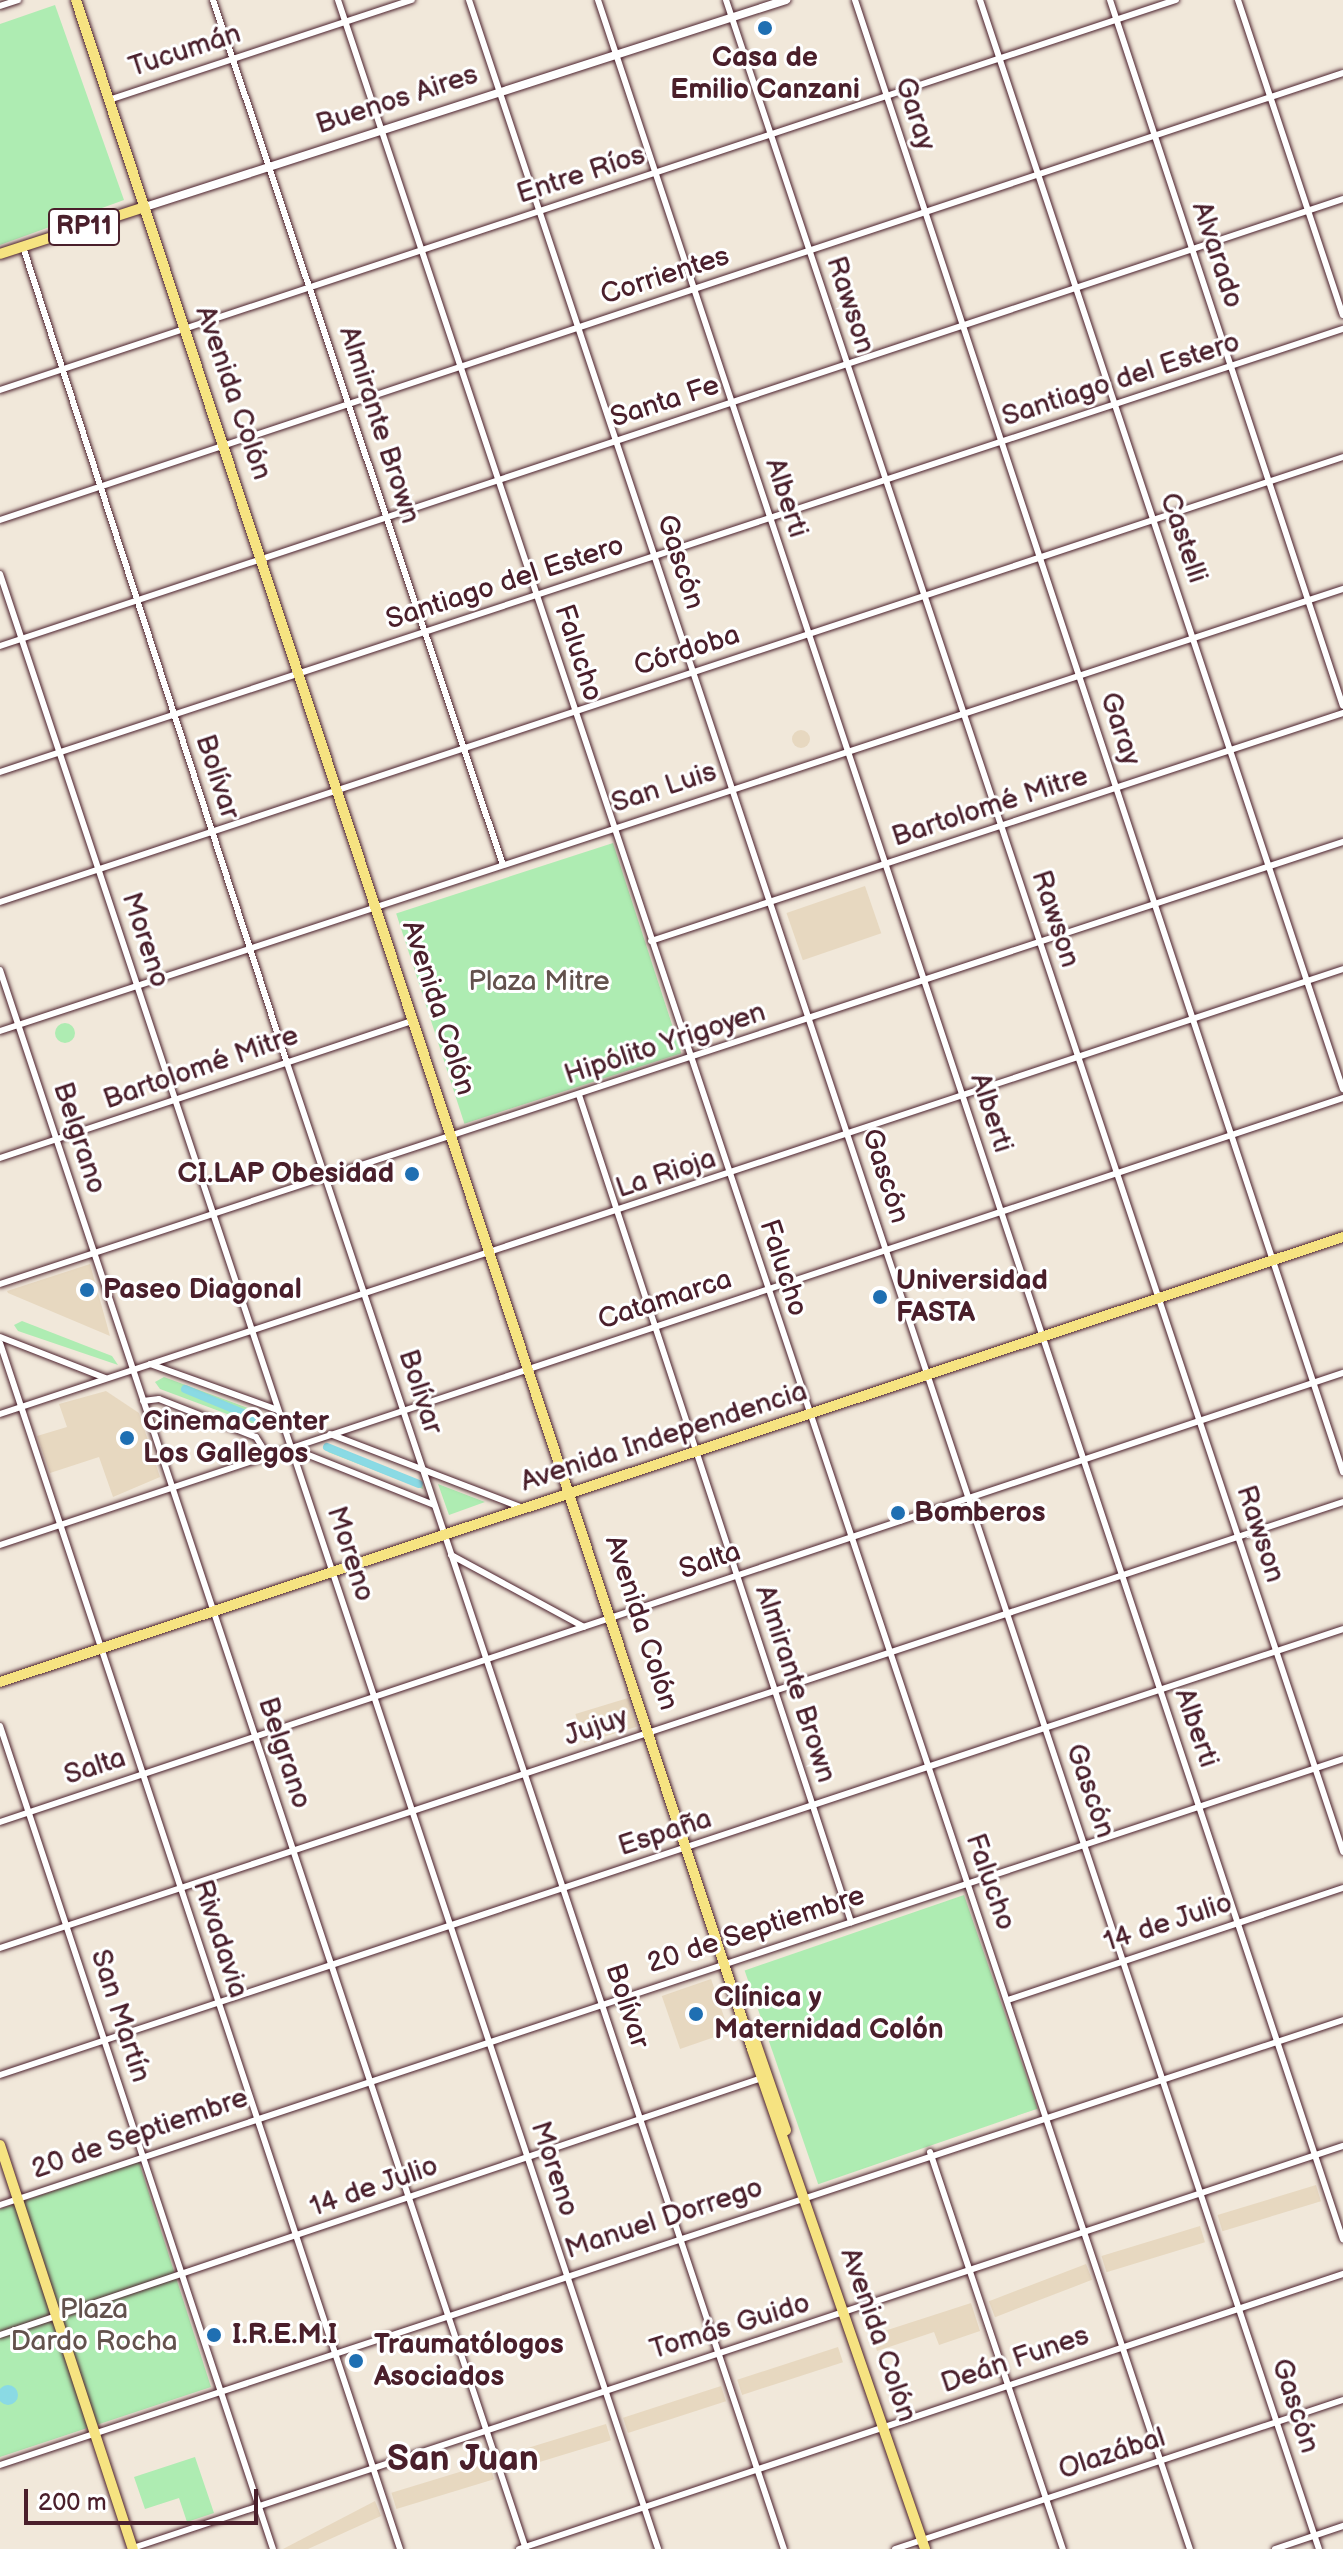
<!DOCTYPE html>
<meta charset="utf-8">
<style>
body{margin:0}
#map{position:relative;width:1343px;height:2549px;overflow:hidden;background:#f1e8da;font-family:"Balsamiq Sans",sans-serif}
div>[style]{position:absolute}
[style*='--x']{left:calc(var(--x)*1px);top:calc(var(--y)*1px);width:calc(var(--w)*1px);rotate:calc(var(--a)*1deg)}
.built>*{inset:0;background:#e7d8c0;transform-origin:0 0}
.round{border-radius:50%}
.green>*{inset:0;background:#aeecb2;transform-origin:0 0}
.water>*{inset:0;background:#8adae4}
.canal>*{height:8px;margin:-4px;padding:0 4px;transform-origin:4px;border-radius:4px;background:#8adae4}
.roads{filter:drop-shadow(0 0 2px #4a1f2b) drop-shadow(0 0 2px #4a1f2b)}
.minor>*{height:6px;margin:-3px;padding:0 3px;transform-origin:3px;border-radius:3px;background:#fff}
.tertiary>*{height:8px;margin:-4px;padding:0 4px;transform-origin:4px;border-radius:4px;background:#fff}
.primary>*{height:10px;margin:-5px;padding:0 5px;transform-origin:5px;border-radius:5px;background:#f6e381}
.dots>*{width:22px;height:22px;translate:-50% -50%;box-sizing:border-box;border:4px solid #fff;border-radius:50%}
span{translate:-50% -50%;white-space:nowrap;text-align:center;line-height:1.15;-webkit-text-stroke:6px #fff;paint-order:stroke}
.shield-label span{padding:2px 6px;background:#fff;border:2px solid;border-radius:6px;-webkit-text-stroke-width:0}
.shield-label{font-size:26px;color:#4a1f2b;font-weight:700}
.street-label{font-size:28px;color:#4a1f2b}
.poi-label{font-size:28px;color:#4a1f2b;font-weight:700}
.right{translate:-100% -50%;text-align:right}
.left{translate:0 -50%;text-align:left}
.park-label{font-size:28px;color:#63524d}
.district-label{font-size:36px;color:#4a1f2b;font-weight:700}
.scale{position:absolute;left:24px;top:2489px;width:234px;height:36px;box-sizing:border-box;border:4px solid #4a1f2b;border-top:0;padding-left:10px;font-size:24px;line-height:28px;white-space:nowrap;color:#4a1f2b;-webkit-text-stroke:6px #fff;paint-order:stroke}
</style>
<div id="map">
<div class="built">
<div class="round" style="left:792px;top:730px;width:18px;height:18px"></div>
<div style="left:865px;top:886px;width:50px;height:83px;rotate:71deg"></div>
<div style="clip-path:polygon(90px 1264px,110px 1336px,8px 1293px,7px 1291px)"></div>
<div style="clip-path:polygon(106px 1391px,139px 1413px,160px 1477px,113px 1497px,99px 1457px,50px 1473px,37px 1436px,67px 1427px,59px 1404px)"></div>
<div style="left:628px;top:1698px;width:30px;height:55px;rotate:73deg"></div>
<div style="left:711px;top:1979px;width:56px;height:52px;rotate:71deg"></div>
<div style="left:1316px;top:2185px;width:17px;height:103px;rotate:73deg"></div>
<div style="left:1200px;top:2226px;width:17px;height:103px;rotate:73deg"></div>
<div style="left:1086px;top:2264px;width:17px;height:104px;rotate:69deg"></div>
<div style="clip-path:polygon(971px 2303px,980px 2331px,939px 2345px,934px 2332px,877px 2351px,872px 2335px)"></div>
<div style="left:838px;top:2347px;width:16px;height:106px;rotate:72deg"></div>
<div style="left:721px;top:2386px;width:16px;height:103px;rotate:72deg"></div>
<div style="left:606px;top:2424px;width:17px;height:103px;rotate:73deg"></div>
<div style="left:489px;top:2463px;width:17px;height:102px;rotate:73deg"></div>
<div style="clip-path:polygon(375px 2501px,381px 2516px,308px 2549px,283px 2549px)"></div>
</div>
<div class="green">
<div style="clip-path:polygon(55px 5px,124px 200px,0 245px,0 24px)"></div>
<div style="left:613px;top:843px;width:221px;height:228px;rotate:72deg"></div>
<div class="round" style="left:55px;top:1023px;width:20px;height:20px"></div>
<div style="clip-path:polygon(22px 1321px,112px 1356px,118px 1365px,18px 1331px,14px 1325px)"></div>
<div style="clip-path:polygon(164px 1377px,259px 1412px,262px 1420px,254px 1424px,160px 1389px,155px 1382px)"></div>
<div style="clip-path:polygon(330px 1446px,422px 1484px,423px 1489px,328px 1452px)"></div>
<div style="clip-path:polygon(438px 1484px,485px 1502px,449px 1515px)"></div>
<div style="left:964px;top:1895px;width:226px;height:232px;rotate:71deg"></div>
<div style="clip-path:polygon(139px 2162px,211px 2387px,0 2457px,0 2209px)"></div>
<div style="clip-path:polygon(195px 2457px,214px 2513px,187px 2522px,179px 2498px,145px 2509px,134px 2477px)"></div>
</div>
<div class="water">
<div class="round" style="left:-2px;top:2385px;width:20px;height:20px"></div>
</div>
<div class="canal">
<div style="--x:185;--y:1389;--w:89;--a:22.5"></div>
<div style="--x:327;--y:1447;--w:99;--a:21.9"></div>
</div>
<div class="roads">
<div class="minor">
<div style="--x:213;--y:0;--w:912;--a:71.47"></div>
<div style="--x:338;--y:0;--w:2688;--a:71.52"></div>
<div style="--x:469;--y:0;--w:2687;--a:71.56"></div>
<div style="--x:598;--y:0;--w:2360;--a:71.6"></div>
<div style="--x:726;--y:0;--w:1952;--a:71.57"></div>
<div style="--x:855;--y:0;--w:1551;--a:71.66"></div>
<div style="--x:980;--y:0;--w:1148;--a:71.57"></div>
<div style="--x:1110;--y:0;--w:743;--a:71.74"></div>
<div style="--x:1238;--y:0;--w:332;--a:71.6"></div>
<div style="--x:0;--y:6;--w:19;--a:-18"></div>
<div style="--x:109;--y:100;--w:319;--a:-18.3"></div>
<div style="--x:23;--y:247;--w:854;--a:72.07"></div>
<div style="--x:286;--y:1060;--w:1570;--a:71.51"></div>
<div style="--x:0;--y:390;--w:1239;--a:-18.35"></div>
<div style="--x:0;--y:520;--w:1415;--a:-18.41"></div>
<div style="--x:0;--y:574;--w:2082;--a:71.57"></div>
<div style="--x:0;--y:646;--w:1415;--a:-18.41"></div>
<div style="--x:0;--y:772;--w:1414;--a:-18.26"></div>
<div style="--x:0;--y:902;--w:1415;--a:-18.33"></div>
<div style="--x:651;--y:941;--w:729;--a:-18.24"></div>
<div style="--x:0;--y:970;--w:1664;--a:71.58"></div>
<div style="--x:0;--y:1031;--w:1414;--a:-18.22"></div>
<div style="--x:579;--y:1095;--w:871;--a:71.79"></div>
<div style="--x:0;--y:1158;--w:436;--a:-18.4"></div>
<div style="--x:0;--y:1284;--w:1414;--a:-18.22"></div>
<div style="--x:0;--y:1337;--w:113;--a:21.3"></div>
<div style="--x:0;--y:1343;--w:1271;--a:71.65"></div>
<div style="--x:150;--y:1364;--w:136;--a:19.8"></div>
<div style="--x:143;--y:1401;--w:16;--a:-7"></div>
<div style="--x:159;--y:1399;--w:104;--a:21.4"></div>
<div style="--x:256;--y:1437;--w:22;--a:58"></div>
<div style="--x:0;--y:1414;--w:1415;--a:-18.33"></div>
<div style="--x:330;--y:1434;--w:204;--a:21"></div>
<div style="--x:291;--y:1448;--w:154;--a:21.7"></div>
<div style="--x:0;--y:1545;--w:1415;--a:-18.41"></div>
<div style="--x:451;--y:1555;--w:151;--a:28.4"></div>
<div style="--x:0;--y:1726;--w:867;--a:71.65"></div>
<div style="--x:0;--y:1822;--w:1416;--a:-18.49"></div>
<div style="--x:0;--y:1948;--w:1415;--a:-18.37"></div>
<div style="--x:1008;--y:2000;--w:353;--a:-18.5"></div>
<div style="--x:0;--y:2075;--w:1415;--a:-18.37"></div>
<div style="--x:930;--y:2152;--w:419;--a:71.5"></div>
<div style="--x:0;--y:2205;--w:1415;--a:-18.37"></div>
<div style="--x:0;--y:2335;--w:804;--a:-18.64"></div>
<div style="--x:0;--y:2465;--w:1415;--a:-18.33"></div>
<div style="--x:133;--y:2548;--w:1275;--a:-18.38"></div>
<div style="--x:519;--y:2549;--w:869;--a:-18.46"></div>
<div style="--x:895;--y:2549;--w:472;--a:-18.4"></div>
<div style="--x:1275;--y:2549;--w:72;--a:-18.7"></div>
</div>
<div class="tertiary">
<div style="--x:145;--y:207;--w:674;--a:-17.9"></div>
</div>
<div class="primary">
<div style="--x:76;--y:0;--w:2158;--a:71.74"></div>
<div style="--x:752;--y:2049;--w:529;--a:70.91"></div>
<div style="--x:0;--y:254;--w:152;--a:-18"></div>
<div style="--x:0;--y:1682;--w:1415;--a:-18.33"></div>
<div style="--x:752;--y:2032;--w:104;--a:70.9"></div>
<div style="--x:0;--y:2145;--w:425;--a:71.8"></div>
</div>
</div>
<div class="dots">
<div style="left:765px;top:28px;background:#1f6fb2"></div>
<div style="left:412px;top:1174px;background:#1f6fb2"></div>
<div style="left:87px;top:1290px;background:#1f6fb2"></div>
<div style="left:880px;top:1297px;background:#1f6fb2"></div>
<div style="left:127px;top:1438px;background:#1f6fb2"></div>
<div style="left:898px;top:1513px;background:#1f6fb2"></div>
<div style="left:696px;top:2014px;background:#1f6fb2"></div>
<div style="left:214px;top:2335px;background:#1f6fb2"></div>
<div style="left:356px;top:2361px;background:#1f6fb2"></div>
</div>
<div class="shield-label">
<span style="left:84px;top:227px">RP11</span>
</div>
<div class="street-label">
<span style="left:185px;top:51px;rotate:-18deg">Tucumán</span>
<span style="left:397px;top:100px;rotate:-18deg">Buenos Aires</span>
<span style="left:915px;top:114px;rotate:72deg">Garay</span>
<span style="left:581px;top:175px;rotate:-18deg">Entre Ríos</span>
<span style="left:1217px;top:255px;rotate:72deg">Alvarado</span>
<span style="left:665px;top:276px;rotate:-18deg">Corrientes</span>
<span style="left:850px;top:305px;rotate:72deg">Rawson</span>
<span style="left:1121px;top:380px;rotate:-18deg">Santiago del Estero</span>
<span style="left:233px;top:393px;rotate:71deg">Avenida Colón</span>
<span style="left:665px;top:402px;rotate:-18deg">Santa Fe</span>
<span style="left:379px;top:425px;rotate:72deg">Almirante Brown</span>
<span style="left:786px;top:498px;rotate:72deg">Alberti</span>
<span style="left:1183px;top:538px;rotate:71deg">Castelli</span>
<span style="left:680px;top:562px;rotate:72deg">Gascón</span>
<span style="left:505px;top:583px;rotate:-18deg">Santiago del Estero</span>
<span style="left:687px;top:651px;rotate:-18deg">Córdoba</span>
<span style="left:578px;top:653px;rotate:72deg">Falucho</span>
<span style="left:1120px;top:729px;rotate:72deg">Garay</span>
<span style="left:217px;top:777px;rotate:72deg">Bolívar</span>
<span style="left:664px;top:788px;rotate:-18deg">San Luis</span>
<span style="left:990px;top:807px;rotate:-18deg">Bartolomé Mitre</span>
<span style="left:1055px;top:919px;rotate:72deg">Rawson</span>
<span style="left:145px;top:940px;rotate:72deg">Moreno</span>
<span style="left:438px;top:1008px;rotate:72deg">Avenida Colón</span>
<span style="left:665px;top:1044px;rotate:-18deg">Hipólito Yrigoyen</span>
<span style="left:201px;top:1068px;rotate:-19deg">Bartolomé Mitre</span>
<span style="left:991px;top:1113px;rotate:72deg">Alberti</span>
<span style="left:79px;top:1138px;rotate:72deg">Belgrano</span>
<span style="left:666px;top:1174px;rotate:-18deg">La Rioja</span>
<span style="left:885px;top:1176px;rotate:72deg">Gascón</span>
<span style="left:783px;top:1268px;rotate:72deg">Falucho</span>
<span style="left:665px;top:1300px;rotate:-18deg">Catamarca</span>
<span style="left:420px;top:1392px;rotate:72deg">Bolívar</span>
<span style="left:664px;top:1437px;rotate:-18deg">Avenida Independencia</span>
<span style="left:1260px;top:1534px;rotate:72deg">Rawson</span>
<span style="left:350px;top:1554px;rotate:72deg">Moreno</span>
<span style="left:710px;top:1561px;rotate:-19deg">Salta</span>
<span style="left:641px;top:1623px;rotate:72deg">Avenida Colón</span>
<span style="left:795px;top:1684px;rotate:72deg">Almirante Brown</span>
<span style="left:596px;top:1727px;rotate:-19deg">Jujuy</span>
<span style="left:1196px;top:1728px;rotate:71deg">Alberti</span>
<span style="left:284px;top:1753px;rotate:72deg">Belgrano</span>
<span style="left:95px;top:1767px;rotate:-18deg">Salta</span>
<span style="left:1090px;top:1791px;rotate:71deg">Gascón</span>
<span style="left:665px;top:1833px;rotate:-18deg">España</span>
<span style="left:990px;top:1882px;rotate:71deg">Falucho</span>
<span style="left:1168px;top:1923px;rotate:-18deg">14 de Julio</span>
<span style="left:756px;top:1930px;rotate:-18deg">20 de Septiembre</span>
<span style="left:220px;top:1939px;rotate:72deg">Rivadavia</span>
<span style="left:627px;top:2006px;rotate:72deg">Bolívar</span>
<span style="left:120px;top:2016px;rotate:72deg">San Martín</span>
<span style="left:140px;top:2134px;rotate:-19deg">20 de Septiembre</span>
<span style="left:554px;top:2169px;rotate:72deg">Moreno</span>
<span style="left:374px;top:2187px;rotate:-19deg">14 de Julio</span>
<span style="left:664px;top:2219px;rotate:-18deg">Manuel Dorrego</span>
<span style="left:730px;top:2327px;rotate:-17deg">Tomás Guido</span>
<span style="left:878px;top:2335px;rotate:71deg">Avenida Colón</span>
<span style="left:1015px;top:2360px;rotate:-19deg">Deán Funes</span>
<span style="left:1295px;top:2406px;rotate:72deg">Gascón</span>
<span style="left:1112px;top:2454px;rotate:-18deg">Olazábal</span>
</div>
<div class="poi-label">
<span style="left:765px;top:74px">Casa de<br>Emilio Canzani</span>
<span class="right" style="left:394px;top:1174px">CI.LAP Obesidad</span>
<span class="left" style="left:896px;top:1297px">Universidad<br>FASTA</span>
<span class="left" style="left:103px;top:1290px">Paseo Diagonal</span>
<span class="left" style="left:143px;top:1438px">CinemaCenter<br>Los Gallegos</span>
<span class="left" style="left:914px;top:1513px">Bomberos</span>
<span class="left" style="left:714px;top:2014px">Clínica y<br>Maternidad Colón</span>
<span class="left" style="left:232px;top:2335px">I.R.E.M.I</span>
<span class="left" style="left:374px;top:2361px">Traumatólogos<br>Asociados</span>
</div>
<div class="park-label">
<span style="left:539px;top:982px">Plaza Mitre</span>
<span style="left:94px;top:2326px">Plaza<br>Dardo Rocha</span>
</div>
<div class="district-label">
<span style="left:463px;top:2460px">San Juan</span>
</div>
<div class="scale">200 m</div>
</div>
